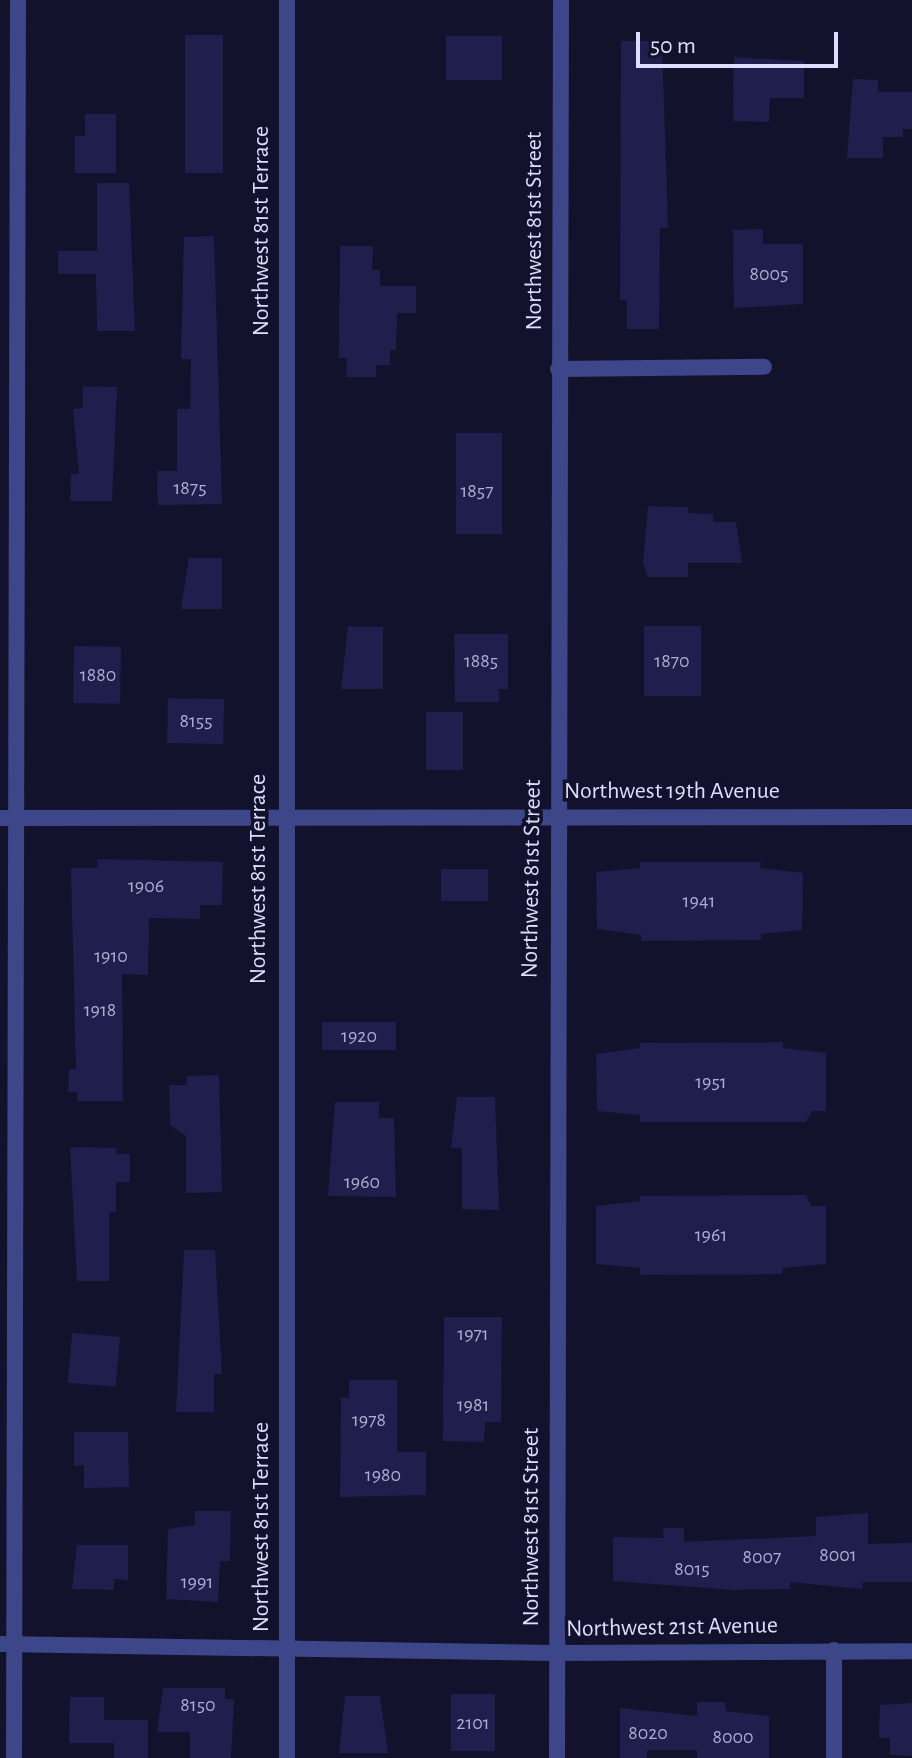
<!DOCTYPE html>
<style>
body{margin:0}
#map{position:relative;width:912px;height:1758px;overflow:hidden;background:#12122c;font-family:"Alegreya Sans",sans-serif}
div>[style]{position:absolute}
[style*='--x']{left:calc(var(--x)*1px);top:calc(var(--y)*1px);width:calc(var(--w)*1px);rotate:calc(var(--a)*1deg)}
.building>*{inset:0;background:#201e4c;transform-origin:0 0}
.street>*{height:16px;margin:-8px;padding:0 8px;transform-origin:8px;border-radius:8px;background:#3e468a}
span{translate:-50% -50%;white-space:nowrap;text-align:center;line-height:1.15;-webkit-text-stroke:7px #12122c;paint-order:stroke}
.number-label{font-size:20px;color:#aeaed2}
.number-label span{-webkit-text-stroke-width:0}
.street-label{font-size:24px;color:#dddefe}
.scale{position:absolute;left:636px;top:32px;width:202px;height:36px;box-sizing:border-box;border:4px solid #dddefe;border-top:0;padding-left:10px;font-size:24px;line-height:28px;white-space:nowrap;color:#dddefe;-webkit-text-stroke:6px #12122c;paint-order:stroke}
</style>
<div id="map">
<div class="building">
<div style="left:185px;top:35px;width:38px;height:138px"></div>
<div style="left:446px;top:36px;width:56px;height:44px"></div>
<div style="clip-path:polygon(621px 41px,662px 41px,668px 228px,660px 228px,659px 329px,627px 329px,627px 300px,620px 300px)"></div>
<div style="clip-path:polygon(734px 57px,804px 61px,804px 98px,770px 98px,769px 122px,733px 121px)"></div>
<div style="clip-path:polygon(853px 79px,878px 80px,878px 92px,912px 92px,912px 129px,903px 129px,903px 137px,883px 137px,883px 158px,847px 158px)"></div>
<div style="clip-path:polygon(85px 114px,116px 114px,116px 173px,75px 173px,75px 136px,85px 136px)"></div>
<div style="clip-path:polygon(97px 183px,129px 183px,135px 331px,97px 331px,96px 274px,58px 274px,58px 251px,97px 251px)"></div>
<div style="clip-path:polygon(763px 229px,763px 244px,803px 244px,803px 304px,734px 308px,733px 230px)"></div>
<div style="clip-path:polygon(214px 236px,222px 504px,158px 505px,157px 471px,177px 471px,177px 409px,190px 409px,191px 359px,181px 359px,184px 237px)"></div>
<div style="clip-path:polygon(340px 246px,373px 246px,372px 270px,380px 270px,380px 286px,416px 286px,416px 313px,397px 313px,396px 350px,390px 350px,390px 365px,376px 365px,376px 377px,346px 377px,347px 358px,339px 358px)"></div>
<div style="clip-path:polygon(83px 386px,117px 387px,112px 501px,70px 501px,71px 474px,79px 474px,73px 409px,83px 408px)"></div>
<div style="left:456px;top:433px;width:46px;height:101px"></div>
<div style="clip-path:polygon(648px 506px,688px 507px,688px 513px,713px 514px,713px 522px,736px 522px,742px 563px,688px 563px,688px 577px,648px 577px,643px 563px)"></div>
<div style="clip-path:polygon(189px 558px,222px 558px,222px 609px,181px 609px)"></div>
<div style="clip-path:polygon(348px 626px,383px 627px,383px 689px,341px 689px)"></div>
<div style="left:644px;top:626px;width:57px;height:70px"></div>
<div style="clip-path:polygon(454px 634px,508px 634px,508px 689px,499px 689px,499px 702px,455px 702px)"></div>
<div style="left:74px;top:646px;width:47px;height:57px;rotate:1deg"></div>
<div style="left:168px;top:698px;width:56px;height:45px;rotate:1deg"></div>
<div style="left:426px;top:712px;width:37px;height:58px"></div>
<div style="clip-path:polygon(97px 859px,223px 862px,222px 905px,200px 905px,200px 919px,149px 918px,148px 975px,122px 974px,123px 1101px,77px 1101px,77px 1092px,68px 1092px,69px 1069px,76px 1069px,71px 868px,98px 868px)"></div>
<div style="clip-path:polygon(640px 862px,761px 862px,760px 868px,803px 873px,802px 930px,761px 934px,761px 940px,641px 941px,641px 935px,597px 929px,596px 872px,640px 868px)"></div>
<div style="left:441px;top:869px;width:47px;height:32px"></div>
<div style="left:322px;top:1022px;width:74px;height:28px"></div>
<div style="clip-path:polygon(783px 1042px,783px 1048px,826px 1053px,826px 1111px,812px 1111px,806px 1122px,640px 1122px,640px 1115px,597px 1111px,596px 1054px,640px 1048px,640px 1043px)"></div>
<div style="clip-path:polygon(219px 1075px,222px 1192px,186px 1193px,186px 1136px,170px 1125px,169px 1085px,187px 1085px,187px 1076px)"></div>
<div style="clip-path:polygon(457px 1097px,495px 1097px,499px 1210px,462px 1209px,462px 1148px,451px 1148px)"></div>
<div style="clip-path:polygon(335px 1102px,379px 1102px,379px 1118px,394px 1118px,396px 1197px,328px 1196px)"></div>
<div style="clip-path:polygon(70px 1147px,116px 1148px,117px 1154px,130px 1154px,130px 1182px,116px 1182px,116px 1212px,109px 1212px,109px 1281px,77px 1281px)"></div>
<div style="clip-path:polygon(806px 1195px,811px 1206px,826px 1206px,826px 1264px,783px 1268px,782px 1274px,640px 1275px,640px 1268px,596px 1264px,596px 1206px,640px 1201px,640px 1196px)"></div>
<div style="clip-path:polygon(184px 1250px,215px 1250px,222px 1374px,214px 1374px,214px 1412px,176px 1412px)"></div>
<div style="clip-path:polygon(444px 1317px,502px 1317px,501px 1422px,485px 1422px,484px 1442px,443px 1441px)"></div>
<div style="left:120px;top:1337px;width:50px;height:48px;rotate:95deg"></div>
<div style="clip-path:polygon(349px 1380px,397px 1380px,397px 1452px,426px 1452px,426px 1495px,340px 1497px,341px 1398px,349px 1398px)"></div>
<div style="clip-path:polygon(74px 1432px,128px 1432px,129px 1487px,84px 1488px,84px 1465px,74px 1466px)"></div>
<div style="clip-path:polygon(195px 1511px,231px 1511px,230px 1561px,220px 1561px,218px 1602px,166px 1599px,168px 1529px,195px 1525px)"></div>
<div style="clip-path:polygon(868px 1513px,868px 1544px,912px 1543px,912px 1582px,863px 1582px,862px 1589px,790px 1582px,790px 1589px,734px 1590px,613px 1581px,613px 1537px,664px 1538px,663px 1528px,684px 1528px,684px 1542px,816px 1536px,816px 1517px)"></div>
<div style="clip-path:polygon(77px 1545px,128px 1545px,128px 1580px,114px 1579px,114px 1590px,72px 1589px)"></div>
<div style="clip-path:polygon(163px 1688px,225px 1688px,225px 1699px,234px 1699px,231px 1758px,190px 1758px,190px 1732px,157px 1732px)"></div>
<div style="left:451px;top:1694px;width:44px;height:57px"></div>
<div style="clip-path:polygon(345px 1696px,380px 1696px,388px 1753px,339px 1753px)"></div>
<div style="clip-path:polygon(70px 1697px,104px 1697px,104px 1720px,148px 1720px,148px 1758px,114px 1758px,114px 1743px,69px 1743px)"></div>
<div style="clip-path:polygon(697px 1702px,725px 1702px,726px 1711px,769px 1716px,769px 1758px,697px 1758px,697px 1750px,647px 1750px,647px 1758px,620px 1758px,620px 1708px,697px 1716px)"></div>
<div style="clip-path:polygon(912px 1703px,912px 1756px,890px 1755px,890px 1738px,879px 1738px,880px 1705px)"></div>
</div>
<div class="street">
<div style="--x:558;--y:369;--w:206;--a:-0.6"></div>
<div style="--x:0;--y:818;--w:912;--a:-0.06"></div>
<div style="--x:0;--y:1644;--w:556;--a:0.93"></div>
<div style="--x:556;--y:1653;--w:356;--a:-0.3"></div>
<div style="--x:14;--y:1758;--w:1758;--a:-89.87"></div>
<div style="--x:287;--y:1758;--w:1758;--a:-90"></div>
<div style="--x:557;--y:1758;--w:1758;--a:-89.87"></div>
<div style="--x:834;--y:1758;--w:108;--a:-90"></div>
</div>
<div class="number-label">
<span style="left:769px;top:274px">8005</span>
<span style="left:190px;top:488px">1875</span>
<span style="left:477px;top:491px">1857</span>
<span style="left:481px;top:661px">1885</span>
<span style="left:672px;top:661px">1870</span>
<span style="left:98px;top:675px">1880</span>
<span style="left:196px;top:721px">8155</span>
<span style="left:146px;top:886px">1906</span>
<span style="left:699px;top:901px">1941</span>
<span style="left:111px;top:956px">1910</span>
<span style="left:100px;top:1010px">1918</span>
<span style="left:359px;top:1036px">1920</span>
<span style="left:711px;top:1082px">1951</span>
<span style="left:362px;top:1182px">1960</span>
<span style="left:711px;top:1235px">1961</span>
<span style="left:473px;top:1334px">1971</span>
<span style="left:473px;top:1405px">1981</span>
<span style="left:369px;top:1420px">1978</span>
<span style="left:383px;top:1475px">1980</span>
<span style="left:838px;top:1555px">8001</span>
<span style="left:762px;top:1557px">8007</span>
<span style="left:692px;top:1569px">8015</span>
<span style="left:197px;top:1582px">1991</span>
<span style="left:198px;top:1705px">8150</span>
<span style="left:473px;top:1723px">2101</span>
<span style="left:648px;top:1733px">8020</span>
<span style="left:733px;top:1737px">8000</span>
</div>
<div class="street-label">
<span style="left:262px;top:231px;rotate:-90deg">Northwest 81st Terrace</span>
<span style="left:535px;top:231px;rotate:-90deg">Northwest 81st Street</span>
<span style="left:672px;top:792px">Northwest 19th Avenue</span>
<span style="left:259px;top:879px;rotate:-90deg">Northwest 81st Terrace</span>
<span style="left:532px;top:879px;rotate:-89deg">Northwest 81st Street</span>
<span style="left:262px;top:1527px;rotate:-90deg">Northwest 81st Terrace</span>
<span style="left:532px;top:1527px;rotate:-90deg">Northwest 81st Street</span>
<span style="left:672px;top:1628px;rotate:-1deg">Northwest 21st Avenue</span>
</div>
<div class="scale">50 m</div>
</div>
